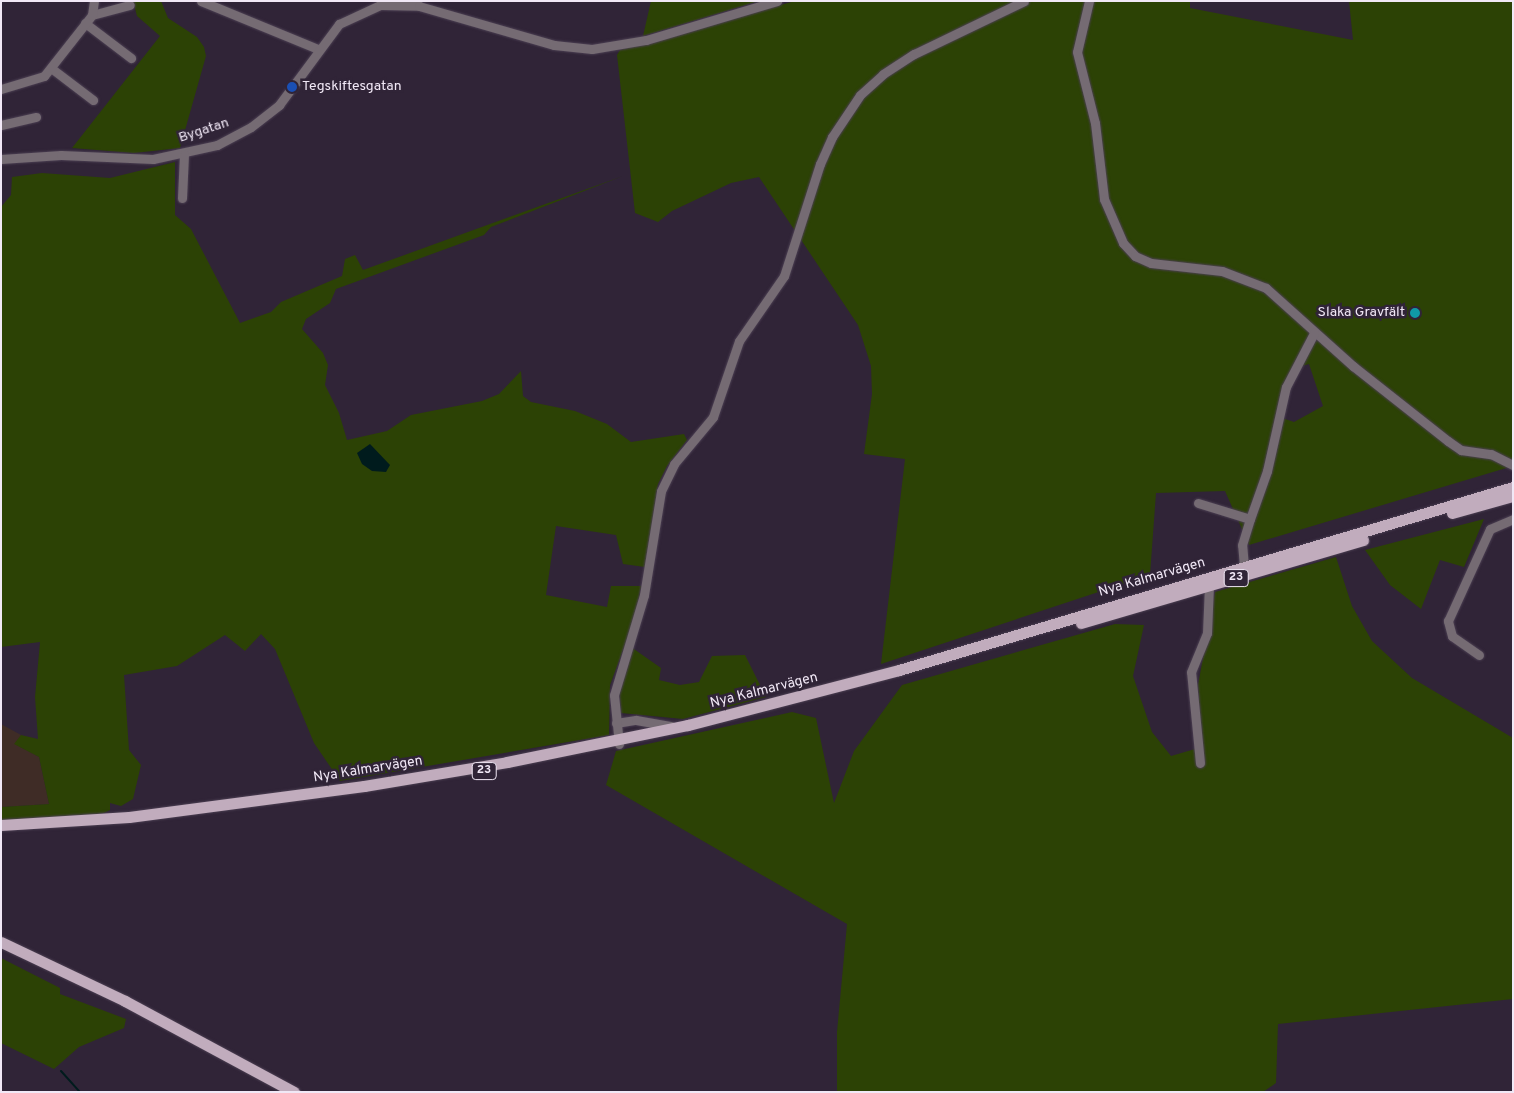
<!DOCTYPE html>
<meta charset="utf-8">
<style>
body{margin:0}
#map{position:relative;width:1514px;height:1093px;overflow:hidden;background:#302437;font-family:Overpass,sans-serif}
div>[style]{position:absolute}
[style*='--x']{left:calc(var(--x)*1px);top:calc(var(--y)*1px);width:calc(var(--w)*1px);rotate:calc(var(--a)*1deg)}
.industrial>*{inset:0;background:#3f2c26}
.green>*{inset:0;background:#2c4205}
.water>*{inset:0;background:#001b1d}
.stream>*{height:2px;margin:-1px;padding:0 1px;transform-origin:1px;border-radius:1px;background:#001b1d}
.roads{filter:drop-shadow(0 0 1px #4b3f52) drop-shadow(0 0 1px #4b3f52)}
.minor>*{height:9px;margin:-4.5px;padding:0 4.5px;transform-origin:4.5px;border-radius:4.5px;background:#756b73}
.major>*{height:11px;margin:-5.5px;padding:0 5.5px;transform-origin:5.5px;border-radius:5.5px;background:#c1acbd}
.dots>*{width:14px;height:14px;translate:-50% -50%;box-sizing:border-box;border:2px solid #302437;border-radius:50%}
span{translate:-50% -50%;white-space:nowrap;text-align:center;line-height:1.15;-webkit-text-stroke:5px #302437;paint-order:stroke}
.shield-label span{padding:1px 4px;background:#302437;border:1px solid;border-radius:4px;-webkit-text-stroke-width:0}
.shield-label{font-size:12px;color:#f1e8f6;font-weight:700}
.poi-label{font-size:14px;color:#f1e8f6}
.left{translate:0 -50%;text-align:left}
.right{translate:-100% -50%;text-align:right}
.street-label{font-size:14px;color:#f1e8f6}
.frame{position:absolute;inset:0;border:2px solid #f1e8f6;pointer-events:none}
</style>
<div id="map">
<div class="industrial">
<div style="clip-path:polygon(1px 724px,21px 735px,15px 744px,39px 757px,49px 804px,1px 807px)"></div>
</div>
<div class="green">
<div style="clip-path:polygon(133px 1px,161px 1px,168px 18px,197px 37px,204px 47px,206px 56px,180px 148px,134px 153px,72px 148px,160px 36px,137px 16px)"></div>
<div style="clip-path:polygon(651px 1px,759px 1px,643px 36px)"></div>
<div style="clip-path:polygon(evenodd,795px 1px,1190px 1px,1190px 8px,1353px 40px,1349px 1px,1513px 1px,1513px 466px,1249px 545px,1225px 491px,1156px 493px,1150px 575px,881px 664px,905px 459px,864px 454px,872px 394px,871px 366px,858px 325px,759px 177px,731px 183px,672px 211px,658px 222px,635px 213px,617px 55px,620px 50px,795px 1px,1309px 364px,1323px 406px,1294px 422px,1279px 417px,1295px 368px,1309px 364px)"></div>
<div style="clip-path:polygon(175px 162px,175px 215px,191px 229px,240px 323px,271px 312px,281px 302px,342px 276px,345px 259px,355px 255px,363px 270px,623px 176px,491px 227px,484px 235px,336px 289px,330px 303px,306px 319px,302px 329px,323px 353px,328px 365px,325px 385px,339px 413px,347px 440px,387px 431px,411px 415px,482px 401px,499px 394px,521px 371px,523px 396px,531px 402px,575px 411px,607px 424px,631px 442px,684px 434px,687px 440px,667px 466px,658px 484px,645px 567px,623px 564px,616px 535px,556px 526px,546px 595px,607px 607px,611px 586px,641px 586px,635px 618px,610px 685px,609px 735px,340px 781px,314px 743px,275px 649px,261px 634px,245px 651px,225px 635px,177px 666px,124px 675px,129px 750px,141px 765px,133px 799px,121px 806px,110px 803px,110px 810px,98px 816px,1px 821px,1px 807px,49px 804px,39px 757px,14px 744px,21px 735px,38px 739px,35px 697px,40px 642px,1px 647px,1px 207px,11px 195px,12px 177px,42px 173px,110px 178px)"></div>
<div style="clip-path:polygon(1484px 519px,1464px 567px,1440px 560px,1421px 609px,1390px 585px,1365px 550px)"></div>
<div style="clip-path:polygon(1336px 557px,1352px 606px,1372px 641px,1412px 678px,1513px 738px,1513px 999px,1278px 1024px,1276px 1083px,1263px 1092px,837px 1092px,837px 1032px,847px 924px,606px 785px,616px 751px,792px 712px,816px 718px,834px 803px,854px 751px,902px 685px,1115px 624px,1144px 625px,1133px 676px,1152px 732px,1171px 756px,1202px 747px,1198px 685px,1215px 592px)"></div>
<div style="clip-path:polygon(631px 647px,661px 668px,659px 680px,680px 685px,699px 682px,712px 656px,745px 655px,766px 697px,683px 719px,621px 713px,619px 686px)"></div>
<div style="clip-path:polygon(1px 958px,60px 988px,60px 994px,126px 1019px,124px 1028px,79px 1047px,54px 1069px,1px 1043px)"></div>
</div>
<div class="water">
<div style="clip-path:polygon(370px 444px,390px 465px,386px 472px,372px 471px,362px 464px,357px 453px)"></div>
</div>
<div class="stream">
<div style="--x:61;--y:1071;--w:28;--a:48"></div>
</div>
<div class="roads">
<div class="minor">
<div style="--x:201;--y:1;--w:126;--a:22.3"></div>
<div style="--x:1089;--y:1;--w:52;--a:103.2"></div>
<div style="--x:1077;--y:52;--w:73;--a:75.8"></div>
<div style="--x:1095;--y:123;--w:77;--a:83.2"></div>
<div style="--x:1104;--y:199;--w:48;--a:66.6"></div>
<div style="--x:1123;--y:243;--w:18;--a:47"></div>
<div style="--x:1135;--y:256;--w:17;--a:24"></div>
<div style="--x:1151;--y:263;--w:71;--a:6.4"></div>
<div style="--x:1222;--y:271;--w:47;--a:21.1"></div>
<div style="--x:1266;--y:288;--w:117;--a:41.9"></div>
<div style="--x:1353;--y:366;--w:121;--a:38.3"></div>
<div style="--x:1448;--y:441;--w:16;--a:35"></div>
<div style="--x:1461;--y:450;--w:30;--a:8"></div>
<div style="--x:1491;--y:454;--w:25;--a:27"></div>
<div style="--x:92;--y:15;--w:39;--a:-15"></div>
<div style="--x:85;--y:23;--w:58;--a:37.3"></div>
<div style="--x:51;--y:68;--w:53;--a:37.3"></div>
<div style="--x:1;--y:89;--w:45;--a:-16.8"></div>
<div style="--x:44;--y:76;--w:78;--a:-51.8"></div>
<div style="--x:92;--y:15;--w:14;--a:-82"></div>
<div style="--x:1;--y:125;--w:36;--a:-13"></div>
<div style="--x:1;--y:159;--w:60;--a:-3.8"></div>
<div style="--x:61;--y:155;--w:92;--a:2.5"></div>
<div style="--x:153;--y:159;--w:66;--a:-12.3"></div>
<div style="--x:217;--y:145;--w:38;--a:-28"></div>
<div style="--x:251;--y:127;--w:36;--a:-38"></div>
<div style="--x:279;--y:105;--w:101;--a:-53.5"></div>
<div style="--x:339;--y:24;--w:45;--a:-24.9"></div>
<div style="--x:380;--y:5;--w:39;--a:1"></div>
<div style="--x:419;--y:6;--w:141;--a:16.1"></div>
<div style="--x:554;--y:45;--w:38;--a:6"></div>
<div style="--x:592;--y:49;--w:55;--a:-9.5"></div>
<div style="--x:646;--y:40;--w:137;--a:-16.6"></div>
<div style="--x:182;--y:198;--w:44;--a:-87.4"></div>
<div style="--x:1198;--y:503;--w:54;--a:17.1"></div>
<div style="--x:1250;--y:519;--w:51;--a:-70.5"></div>
<div style="--x:1267;--y:471;--w:86;--a:-77.3"></div>
<div style="--x:1286;--y:387;--w:61;--a:-62.6"></div>
<div style="--x:1244;--y:566;--w:21;--a:-95"></div>
<div style="--x:1242;--y:545;--w:27;--a:-73"></div>
<div style="--x:1479;--y:655;--w:33;--a:-145"></div>
<div style="--x:1452;--y:636;--w:16;--a:-105"></div>
<div style="--x:1448;--y:621;--w:101;--a:-65.5"></div>
<div style="--x:1490;--y:529;--w:25;--a:-23"></div>
<div style="--x:616;--y:723;--w:20;--a:-9"></div>
<div style="--x:636;--y:720;--w:36;--a:10"></div>
<div style="--x:619;--y:744;--w:49;--a:-95.8"></div>
<div style="--x:614;--y:695;--w:104;--a:-73.3"></div>
<div style="--x:644;--y:595;--w:105;--a:-80.7"></div>
<div style="--x:661;--y:491;--w:30;--a:-64"></div>
<div style="--x:674;--y:464;--w:61;--a:-50.3"></div>
<div style="--x:713;--y:417;--w:80;--a:-71.1"></div>
<div style="--x:739;--y:341;--w:79;--a:-55.3"></div>
<div style="--x:784;--y:276;--w:118;--a:-72.2"></div>
<div style="--x:820;--y:164;--w:30;--a:-66"></div>
<div style="--x:832;--y:137;--w:50;--a:-56.3"></div>
<div style="--x:860;--y:95;--w:31;--a:-42"></div>
<div style="--x:883;--y:74;--w:37;--a:-33"></div>
<div style="--x:914;--y:54;--w:122;--a:-25.7"></div>
<div style="--x:1200;--y:763;--w:91;--a:-95.6"></div>
<div style="--x:1191;--y:672;--w:42;--a:-67.7"></div>
<div style="--x:1207;--y:633;--w:47;--a:-87.6"></div>
</div>
<div class="major">
<div style="--x:1452;--y:513;--w:63;--a:-15.6"></div>
<div style="--x:1081;--y:623;--w:294;--a:-16.4"></div>
<div style="--x:1;--y:825;--w:128;--a:-3.6"></div>
<div style="--x:129;--y:817;--w:237;--a:-7.5"></div>
<div style="--x:364;--y:786;--w:145;--a:-9.5"></div>
<div style="--x:507;--y:762;--w:185;--a:-11.6"></div>
<div style="--x:688;--y:725;--w:218;--a:-14.6"></div>
<div style="--x:899;--y:670;--w:641;--a:-16.6"></div>
<div style="--x:1;--y:942;--w:137;--a:25.4"></div>
<div style="--x:125;--y:1001;--w:192;--a:28.3"></div>
</div>
</div>
<div class="dots">
<div style="left:292px;top:87px;background:#1a4fb4"></div>
<div style="left:1415px;top:313px;background:#0f9aa8"></div>
</div>
<div class="shield-label">
<span style="left:1236px;top:578px">23</span>
<span style="left:484px;top:771px">23</span>
</div>
<div class="poi-label">
<span class="left" style="left:302px;top:87px">Tegskiftesgatan</span>
<span class="right" style="left:1405px;top:313px">Slaka Gravfält</span>
</div>
<div class="street-label">
<span style="left:204px;top:131px;rotate:-18deg">Bygatan</span>
<span style="left:1152px;top:578px;rotate:-16deg">Nya Kalmarvägen</span>
<span style="left:764px;top:691px;rotate:-14deg">Nya Kalmarvägen</span>
<span style="left:368px;top:770px;rotate:-9deg">Nya Kalmarvägen</span>
</div>
<div class="frame"></div>
</div>
